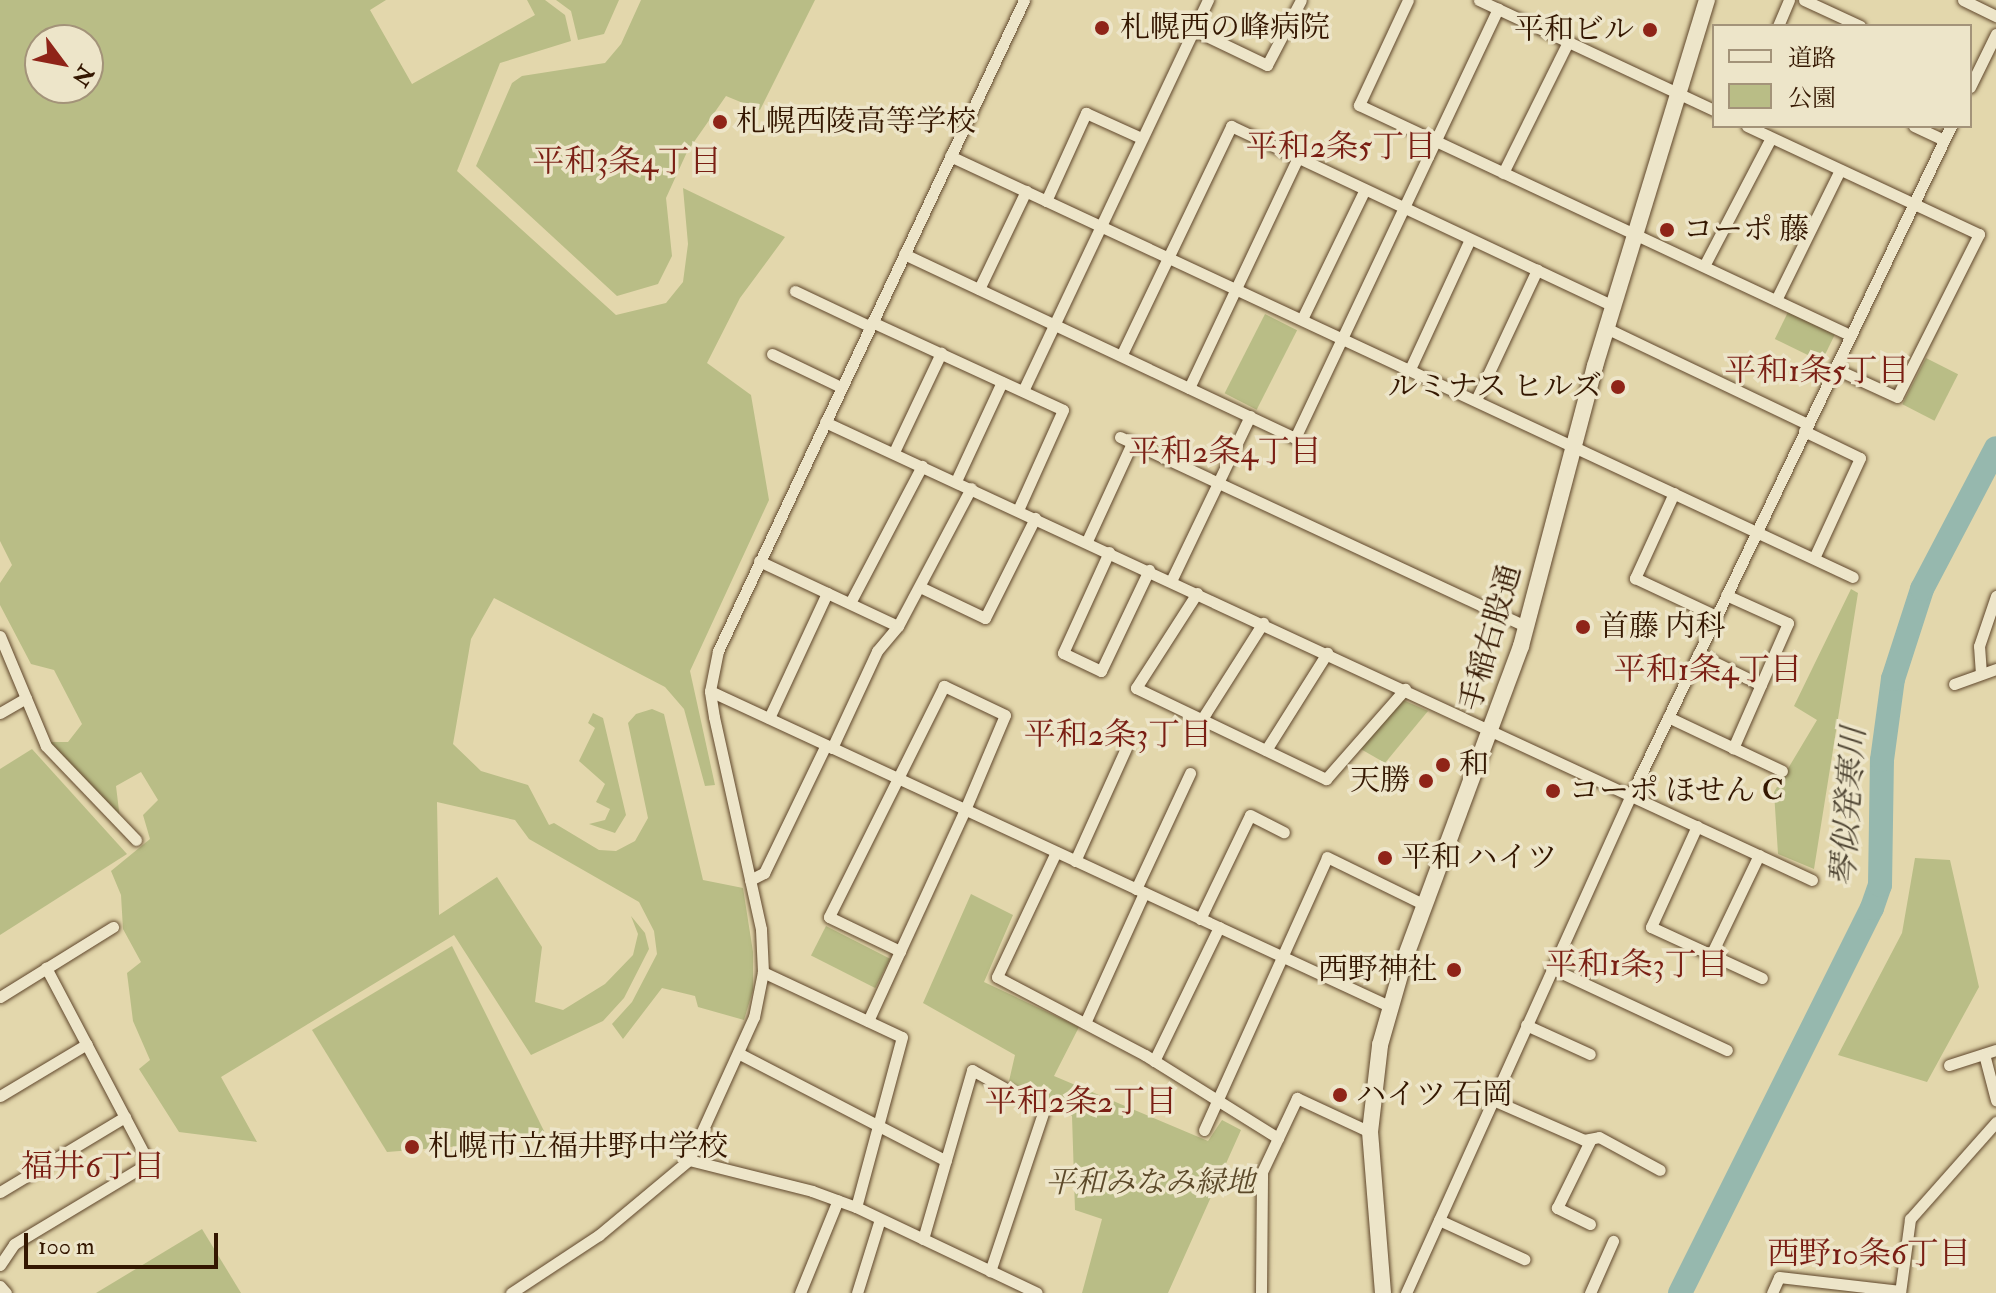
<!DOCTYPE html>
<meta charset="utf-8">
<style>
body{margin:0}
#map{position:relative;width:1996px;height:1293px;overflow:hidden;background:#e3d7ac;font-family:"IM FELL Double Pica","Noto Serif JP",serif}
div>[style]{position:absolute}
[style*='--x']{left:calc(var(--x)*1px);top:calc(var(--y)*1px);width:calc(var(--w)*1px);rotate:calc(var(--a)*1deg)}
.green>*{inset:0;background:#b9bd86;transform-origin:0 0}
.river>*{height:24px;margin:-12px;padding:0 12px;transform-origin:12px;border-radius:12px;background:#96b8ae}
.roads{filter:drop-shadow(0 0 2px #60472c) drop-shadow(0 0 2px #60472c)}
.street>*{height:11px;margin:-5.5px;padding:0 5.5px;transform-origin:5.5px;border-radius:5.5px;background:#ede5c9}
.secondary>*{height:16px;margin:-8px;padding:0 8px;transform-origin:8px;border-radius:8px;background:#ede5c9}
.dots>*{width:22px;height:22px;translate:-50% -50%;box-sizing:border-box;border:4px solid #ede5c9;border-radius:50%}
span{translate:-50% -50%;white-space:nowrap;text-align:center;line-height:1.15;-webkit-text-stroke:7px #ede5c9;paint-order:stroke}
.poi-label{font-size:30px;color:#341701}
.left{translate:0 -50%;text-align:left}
.right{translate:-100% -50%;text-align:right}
.street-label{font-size:30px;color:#341701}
.park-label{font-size:30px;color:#5c4929;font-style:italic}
.neighbourhood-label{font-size:32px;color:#7a1f14}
.water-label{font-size:32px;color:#514735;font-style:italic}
.legend{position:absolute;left:1712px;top:24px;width:260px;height:104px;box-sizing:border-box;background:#ede5c9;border:2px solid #a39379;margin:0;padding:10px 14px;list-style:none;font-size:24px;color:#341701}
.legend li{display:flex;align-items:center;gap:16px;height:40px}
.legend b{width:40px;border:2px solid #a39379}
.north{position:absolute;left:24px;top:24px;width:80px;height:80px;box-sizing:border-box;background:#ede5c9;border:2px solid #a39379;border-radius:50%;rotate:122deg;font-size:22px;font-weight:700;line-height:32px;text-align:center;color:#341701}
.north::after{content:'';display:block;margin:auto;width:28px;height:36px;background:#8f2418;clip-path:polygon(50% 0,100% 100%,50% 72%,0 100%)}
.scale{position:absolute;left:24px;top:1233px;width:194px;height:36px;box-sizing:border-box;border:4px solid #341701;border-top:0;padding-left:10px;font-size:24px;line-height:28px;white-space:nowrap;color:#341701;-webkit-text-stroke:6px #ede5c9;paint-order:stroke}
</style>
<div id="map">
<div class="green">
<div style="clip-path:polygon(evenodd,0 0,386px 0,370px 10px,412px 84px,535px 15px,527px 0,545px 0,565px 15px,571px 41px,500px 63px,457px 171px,616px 315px,666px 303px,683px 282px,688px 244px,683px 188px,785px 237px,740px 298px,707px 363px,751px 395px,769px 500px,690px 671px,715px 785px,705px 786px,684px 709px,665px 687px,494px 598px,471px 639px,453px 744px,481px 771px,528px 785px,549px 825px,554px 823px,599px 850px,616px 851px,635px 841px,648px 818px,628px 723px,636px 714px,652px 709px,664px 714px,703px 880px,743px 888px,753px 952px,753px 990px,744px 1020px,698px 1007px,695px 996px,662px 988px,623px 1039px,612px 1024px,632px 1002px,657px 954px,654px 931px,639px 902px,529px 839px,515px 820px,437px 802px,439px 915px,497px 877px,542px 947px,535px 1002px,563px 1010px,605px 984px,633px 955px,638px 934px,631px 916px,645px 933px,649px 949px,624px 998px,603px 1021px,531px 1055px,454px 935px,221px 1077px,257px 1142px,179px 1132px,139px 1069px,150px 1060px,133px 1021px,127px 973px,141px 962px,123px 929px,121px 895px,111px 871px,150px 839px,143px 815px,158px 800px,141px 772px,116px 786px,120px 819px,50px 742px,68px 742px,82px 724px,54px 670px,31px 664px,0 605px,0 583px,12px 565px,0 541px,0 0,40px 40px,88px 40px,88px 88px,40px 88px,40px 40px)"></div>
<div style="clip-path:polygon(556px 0,619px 0,604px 34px,578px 40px,571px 11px)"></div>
<div style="clip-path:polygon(641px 0,815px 0,760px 110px,726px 96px,687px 152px,666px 198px,672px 256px,658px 284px,617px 296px,476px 166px,512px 83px,522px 76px,605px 63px,621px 44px)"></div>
<div style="left:1788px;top:312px;width:52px;height:30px;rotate:26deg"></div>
<div style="left:1265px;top:314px;width:36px;height:89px;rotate:27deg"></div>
<div style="left:1926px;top:358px;width:36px;height:52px;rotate:27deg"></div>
<div style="clip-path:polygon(1851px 589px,1858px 593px,1814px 869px,1778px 854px,1774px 792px,1817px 720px,1794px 706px)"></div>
<div style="clip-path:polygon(1403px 700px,1428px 711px,1385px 763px,1359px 748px)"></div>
<div style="clip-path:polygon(593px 713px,603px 718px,626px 815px,615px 833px,589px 824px,605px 820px,610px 809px,596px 802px,605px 784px,579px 761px,595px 728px,588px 723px)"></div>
<div style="clip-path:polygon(32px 749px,127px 854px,0 935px,0 769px)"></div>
<div style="clip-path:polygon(1915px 858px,1950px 860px,1979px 987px,1927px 1082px,1838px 1055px,1902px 933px)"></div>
<div style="clip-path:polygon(971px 894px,1013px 915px,984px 982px,1079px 1027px,1054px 1076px,1208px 1141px,1222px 1120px,1241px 1130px,1168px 1293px,1082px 1293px,1102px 1219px,1075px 1210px,1072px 1116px,1009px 1081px,1015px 1055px,923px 1003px)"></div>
<div style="left:826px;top:926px;width:72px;height:33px;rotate:27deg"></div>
<div style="clip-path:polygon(452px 946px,544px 1131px,539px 1140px,387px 1152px,312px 1030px)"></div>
<div style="clip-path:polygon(202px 1229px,241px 1293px,96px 1293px)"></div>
</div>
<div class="river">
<div style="--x:1680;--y:1293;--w:430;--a:-63.5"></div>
<div style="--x:1872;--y:908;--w:24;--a:-71"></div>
<div style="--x:1880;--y:885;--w:125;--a:-89.1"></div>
<div style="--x:1882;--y:760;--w:82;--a:-82.3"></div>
<div style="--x:1893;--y:679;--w:95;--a:-72.1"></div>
<div style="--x:1922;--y:589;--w:159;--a:-62.3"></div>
</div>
<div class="roads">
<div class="street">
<div style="--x:1408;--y:0;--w:116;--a:115"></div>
<div style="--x:1359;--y:105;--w:542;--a:25.1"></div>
<div style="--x:1479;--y:0;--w:259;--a:25.1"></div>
<div style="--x:1804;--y:0;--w:62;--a:24.9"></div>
<div style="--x:1963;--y:0;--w:37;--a:26"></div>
<div style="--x:1778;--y:26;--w:28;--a:-67"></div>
<div style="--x:1194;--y:30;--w:81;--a:25.6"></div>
<div style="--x:1267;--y:65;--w:73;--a:-62.4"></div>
<div style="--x:1970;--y:87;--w:59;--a:-63.9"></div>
<div style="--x:1747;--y:126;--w:256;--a:25"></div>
<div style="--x:1979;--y:234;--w:182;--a:116.7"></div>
<div style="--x:1897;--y:397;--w:69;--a:-155.3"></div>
<div style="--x:1914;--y:126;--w:33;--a:25"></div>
<div style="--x:950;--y:156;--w:996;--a:25"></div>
<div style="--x:1503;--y:173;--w:146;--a:-63.6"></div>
<div style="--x:1046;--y:201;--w:97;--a:-65.6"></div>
<div style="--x:1086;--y:113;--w:60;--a:24.4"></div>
<div style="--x:904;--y:254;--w:432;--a:25.2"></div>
<div style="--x:1295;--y:438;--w:475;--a:-64.7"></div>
<div style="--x:1704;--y:266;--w:144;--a:-62.4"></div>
<div style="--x:979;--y:289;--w:109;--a:-64.4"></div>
<div style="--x:795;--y:291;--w:82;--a:25.3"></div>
<div style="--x:1776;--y:300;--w:145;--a:-63.8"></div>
<div style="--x:1302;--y:319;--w:144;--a:-64.1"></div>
<div style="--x:872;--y:322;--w:210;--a:24.7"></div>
<div style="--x:1063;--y:410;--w:110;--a:114.2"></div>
<div style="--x:1606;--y:328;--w:223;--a:25.5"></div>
<div style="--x:772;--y:354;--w:76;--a:25.6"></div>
<div style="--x:1122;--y:354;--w:253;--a:-64.4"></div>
<div style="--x:1231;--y:126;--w:422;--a:25.2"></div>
<div style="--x:1410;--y:369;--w:143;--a:-65.2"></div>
<div style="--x:1189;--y:388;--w:255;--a:-64.7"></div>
<div style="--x:1023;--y:391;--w:433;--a:-64.7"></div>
<div style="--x:1476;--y:400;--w:144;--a:-64.9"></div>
<div style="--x:825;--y:422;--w:1088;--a:24.89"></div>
<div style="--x:1804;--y:431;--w:62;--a:25.7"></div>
<div style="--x:1860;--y:458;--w:110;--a:114.7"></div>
<div style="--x:1120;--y:437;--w:447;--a:25"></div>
<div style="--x:894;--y:452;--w:110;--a:-64.6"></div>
<div style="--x:956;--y:481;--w:109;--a:-65.1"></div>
<div style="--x:1674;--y:493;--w:94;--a:114.6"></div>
<div style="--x:1635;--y:578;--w:89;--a:25.1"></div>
<div style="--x:1087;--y:541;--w:108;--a:-65.3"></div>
<div style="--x:1109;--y:552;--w:111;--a:114.5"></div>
<div style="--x:1063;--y:653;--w:42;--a:25.3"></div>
<div style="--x:1101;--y:671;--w:112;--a:-64.6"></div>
<div style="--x:759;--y:561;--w:153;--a:25.1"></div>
<div style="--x:1171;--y:581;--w:183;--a:-64.4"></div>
<div style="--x:920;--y:587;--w:72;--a:25.5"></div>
<div style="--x:985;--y:618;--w:112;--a:-63.4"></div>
<div style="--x:1197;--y:593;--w:113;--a:122.7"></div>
<div style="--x:1136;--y:688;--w:211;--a:25.6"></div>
<div style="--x:1326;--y:779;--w:120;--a:-48.7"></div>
<div style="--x:1726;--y:595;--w:68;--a:24.3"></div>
<div style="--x:1788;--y:623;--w:137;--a:113.7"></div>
<div style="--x:850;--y:603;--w:155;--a:-62.3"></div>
<div style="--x:0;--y:636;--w:119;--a:67.3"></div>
<div style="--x:46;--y:746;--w:130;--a:46.2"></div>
<div style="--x:1698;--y:654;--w:70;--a:26.2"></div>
<div style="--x:1981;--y:674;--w:28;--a:-94"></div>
<div style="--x:1979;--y:646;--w:53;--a:-71.2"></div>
<div style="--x:1954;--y:684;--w:45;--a:-19.7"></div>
<div style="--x:710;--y:691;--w:751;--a:24.89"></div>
<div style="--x:0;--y:713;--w:30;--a:-30"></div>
<div style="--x:1668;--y:717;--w:126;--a:25.3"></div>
<div style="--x:769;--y:718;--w:138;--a:-65.1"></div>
<div style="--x:1202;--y:719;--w:114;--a:-57.6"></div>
<div style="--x:832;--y:748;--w:107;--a:-65.1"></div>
<div style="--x:877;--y:651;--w:33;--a:-50"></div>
<div style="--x:898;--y:626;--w:156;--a:-62.1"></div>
<div style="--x:1266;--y:750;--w:115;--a:-57.8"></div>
<div style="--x:1697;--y:826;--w:111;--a:114.5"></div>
<div style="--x:1651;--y:927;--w:122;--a:24.7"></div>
<div style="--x:1056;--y:852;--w:138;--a:115.3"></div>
<div style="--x:997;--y:977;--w:167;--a:27.8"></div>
<div style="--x:1145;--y:1055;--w:157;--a:32"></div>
<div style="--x:1075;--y:861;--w:124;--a:-65.7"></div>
<div style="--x:750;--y:880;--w:16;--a:-27"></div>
<div style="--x:764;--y:873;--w:142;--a:-64.2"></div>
<div style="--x:1136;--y:889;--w:128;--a:-65"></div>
<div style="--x:1200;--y:919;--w:115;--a:-64.3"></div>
<div style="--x:1250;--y:815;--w:38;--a:27"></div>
<div style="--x:1711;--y:955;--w:111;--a:-64.4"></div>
<div style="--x:1551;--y:968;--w:194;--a:25"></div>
<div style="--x:763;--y:972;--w:153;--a:25.1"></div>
<div style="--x:902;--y:1037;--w:176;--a:105.1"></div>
<div style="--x:0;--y:997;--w:133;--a:-31.8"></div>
<div style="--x:868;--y:1021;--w:77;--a:-65.4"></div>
<div style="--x:900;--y:951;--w:153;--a:-65.3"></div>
<div style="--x:964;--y:812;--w:105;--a:-67.1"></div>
<div style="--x:1005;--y:715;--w:68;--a:-154.6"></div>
<div style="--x:944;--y:686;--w:258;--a:116.5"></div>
<div style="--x:829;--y:917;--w:79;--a:25.6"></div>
<div style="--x:1085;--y:1023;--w:143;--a:-65.6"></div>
<div style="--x:1526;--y:1025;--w:70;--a:24.4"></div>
<div style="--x:738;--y:1053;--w:234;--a:27.4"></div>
<div style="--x:1984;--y:1054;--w:48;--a:75.4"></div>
<div style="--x:1154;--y:1061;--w:149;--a:-64.1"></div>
<div style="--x:1949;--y:1065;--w:49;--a:-17.7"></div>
<div style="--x:0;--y:1096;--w:101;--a:-30.9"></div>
<div style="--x:1493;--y:1100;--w:99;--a:23.7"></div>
<div style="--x:1584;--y:1140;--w:15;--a:-11"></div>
<div style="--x:1599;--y:1137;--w:69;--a:28.4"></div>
<div style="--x:1204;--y:1130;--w:299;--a:-65.7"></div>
<div style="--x:1327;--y:857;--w:109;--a:26.1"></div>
<div style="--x:689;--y:1160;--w:127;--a:14.1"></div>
<div style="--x:812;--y:1191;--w:47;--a:20"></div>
<div style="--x:856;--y:1207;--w:200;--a:25.4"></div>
<div style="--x:0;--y:1192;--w:146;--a:-31"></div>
<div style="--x:1439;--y:1220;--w:94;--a:24.6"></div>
<div style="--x:1590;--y:1224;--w:37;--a:-154"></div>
<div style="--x:1557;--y:1208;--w:77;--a:-63.8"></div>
<div style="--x:923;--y:1239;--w:176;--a:-73.8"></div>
<div style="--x:972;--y:1070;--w:82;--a:29.1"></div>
<div style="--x:1044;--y:1110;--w:170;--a:108.5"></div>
<div style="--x:0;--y:1265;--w:25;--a:-56"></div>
<div style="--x:14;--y:1244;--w:157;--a:-31"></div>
<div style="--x:149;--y:1163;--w:221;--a:-117.8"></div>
<div style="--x:0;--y:1286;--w:9;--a:49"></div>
<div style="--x:511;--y:1293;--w:105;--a:-33.4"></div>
<div style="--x:599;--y:1235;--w:117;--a:-39.8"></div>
<div style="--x:689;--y:1160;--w:157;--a:-65.6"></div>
<div style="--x:754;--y:1017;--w:46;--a:-78.7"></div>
<div style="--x:763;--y:972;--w:43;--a:-92.7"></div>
<div style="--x:761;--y:929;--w:217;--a:-102.5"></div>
<div style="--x:714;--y:717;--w:26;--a:-99"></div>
<div style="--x:710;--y:691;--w:41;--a:-78.7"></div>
<div style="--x:718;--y:651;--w:719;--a:-64.82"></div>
<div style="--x:800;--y:1293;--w:100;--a:-67.8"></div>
<div style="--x:857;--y:1293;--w:77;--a:-72.7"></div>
<div style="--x:1261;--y:1293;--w:121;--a:-89.5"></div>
<div style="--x:1262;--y:1172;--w:82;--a:-64.7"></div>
<div style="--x:1297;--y:1098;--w:81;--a:25"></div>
<div style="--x:1406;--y:1293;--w:546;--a:-65.69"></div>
<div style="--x:1631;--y:795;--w:742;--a:-64.44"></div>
<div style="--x:1590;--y:1293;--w:57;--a:-66.1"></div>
<div style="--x:1772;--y:1293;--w:17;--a:-66"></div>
<div style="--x:1779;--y:1277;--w:122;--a:6.6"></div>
<div style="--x:1900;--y:1293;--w:75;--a:-82.3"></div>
<div style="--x:1910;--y:1219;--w:130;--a:-48.4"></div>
</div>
<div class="secondary">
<div style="--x:1383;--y:1293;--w:162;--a:-94.6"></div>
<div style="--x:1370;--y:1132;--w:88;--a:-83.4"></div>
<div style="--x:1380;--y:1045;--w:91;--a:-74"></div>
<div style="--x:1405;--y:958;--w:333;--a:-69.6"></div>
<div style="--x:1521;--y:646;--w:290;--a:-75.2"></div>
<div style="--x:1595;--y:366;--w:383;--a:-73"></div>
</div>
</div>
<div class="dots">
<div style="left:1102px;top:28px;background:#8f2418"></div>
<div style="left:1650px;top:30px;background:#8f2418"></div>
<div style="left:720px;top:122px;background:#8f2418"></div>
<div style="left:1667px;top:230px;background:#8f2418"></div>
<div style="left:1618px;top:387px;background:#8f2418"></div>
<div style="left:1583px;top:627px;background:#8f2418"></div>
<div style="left:1443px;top:765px;background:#8f2418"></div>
<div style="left:1426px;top:781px;background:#8f2418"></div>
<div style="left:1553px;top:791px;background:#8f2418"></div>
<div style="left:1385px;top:858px;background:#8f2418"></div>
<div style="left:1454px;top:970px;background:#8f2418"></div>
<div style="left:1340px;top:1095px;background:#8f2418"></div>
<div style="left:412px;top:1147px;background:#8f2418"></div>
</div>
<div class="poi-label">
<span class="left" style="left:1120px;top:28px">札幌西の峰病院</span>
<span class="right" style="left:1634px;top:30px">平和ビル</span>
<span class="left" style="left:736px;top:122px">札幌西陵高等学校</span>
<span class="left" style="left:1683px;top:230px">コーポ 藤</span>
<span class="right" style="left:1602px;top:387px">ルミナス ヒルズ</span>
<span class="left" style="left:1599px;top:627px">首藤 内科</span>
<span class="left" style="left:1459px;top:765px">和</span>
<span class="right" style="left:1410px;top:781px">天勝</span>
<span class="left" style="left:1569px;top:791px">コーポ ほせん C</span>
<span class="left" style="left:1401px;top:858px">平和 ハイツ</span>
<span class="right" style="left:1438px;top:970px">西野神社</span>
<span class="left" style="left:1356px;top:1095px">ハイツ 石岡</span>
<span class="left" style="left:428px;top:1147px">札幌市立福井野中学校</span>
</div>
<div class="street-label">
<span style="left:1491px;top:638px;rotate:-74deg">手稲右股通</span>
</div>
<div class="park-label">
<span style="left:1150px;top:1183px">平和みなみ緑地</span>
</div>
<div class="neighbourhood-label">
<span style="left:1341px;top:147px">平和2条5丁目</span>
<span style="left:627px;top:162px">平和3条4丁目</span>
<span style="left:1817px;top:371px">平和1条5丁目</span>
<span style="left:1225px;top:452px">平和2条4丁目</span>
<span style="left:1708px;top:670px">平和1条4丁目</span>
<span style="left:1118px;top:735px">平和2条3丁目</span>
<span style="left:1637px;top:965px">平和1条3丁目</span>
<span style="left:1081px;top:1102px">平和2条2丁目</span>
<span style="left:93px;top:1167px">福井6丁目</span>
<span style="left:1869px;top:1254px">西野10条6丁目</span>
</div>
<div class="water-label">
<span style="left:1849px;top:807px;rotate:-86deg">琴似発寒川</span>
</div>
<ul class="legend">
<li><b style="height:10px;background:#ede5c9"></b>道路</li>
<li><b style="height:22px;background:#b9bd86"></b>公園</li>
</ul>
<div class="north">N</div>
<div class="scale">100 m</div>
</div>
